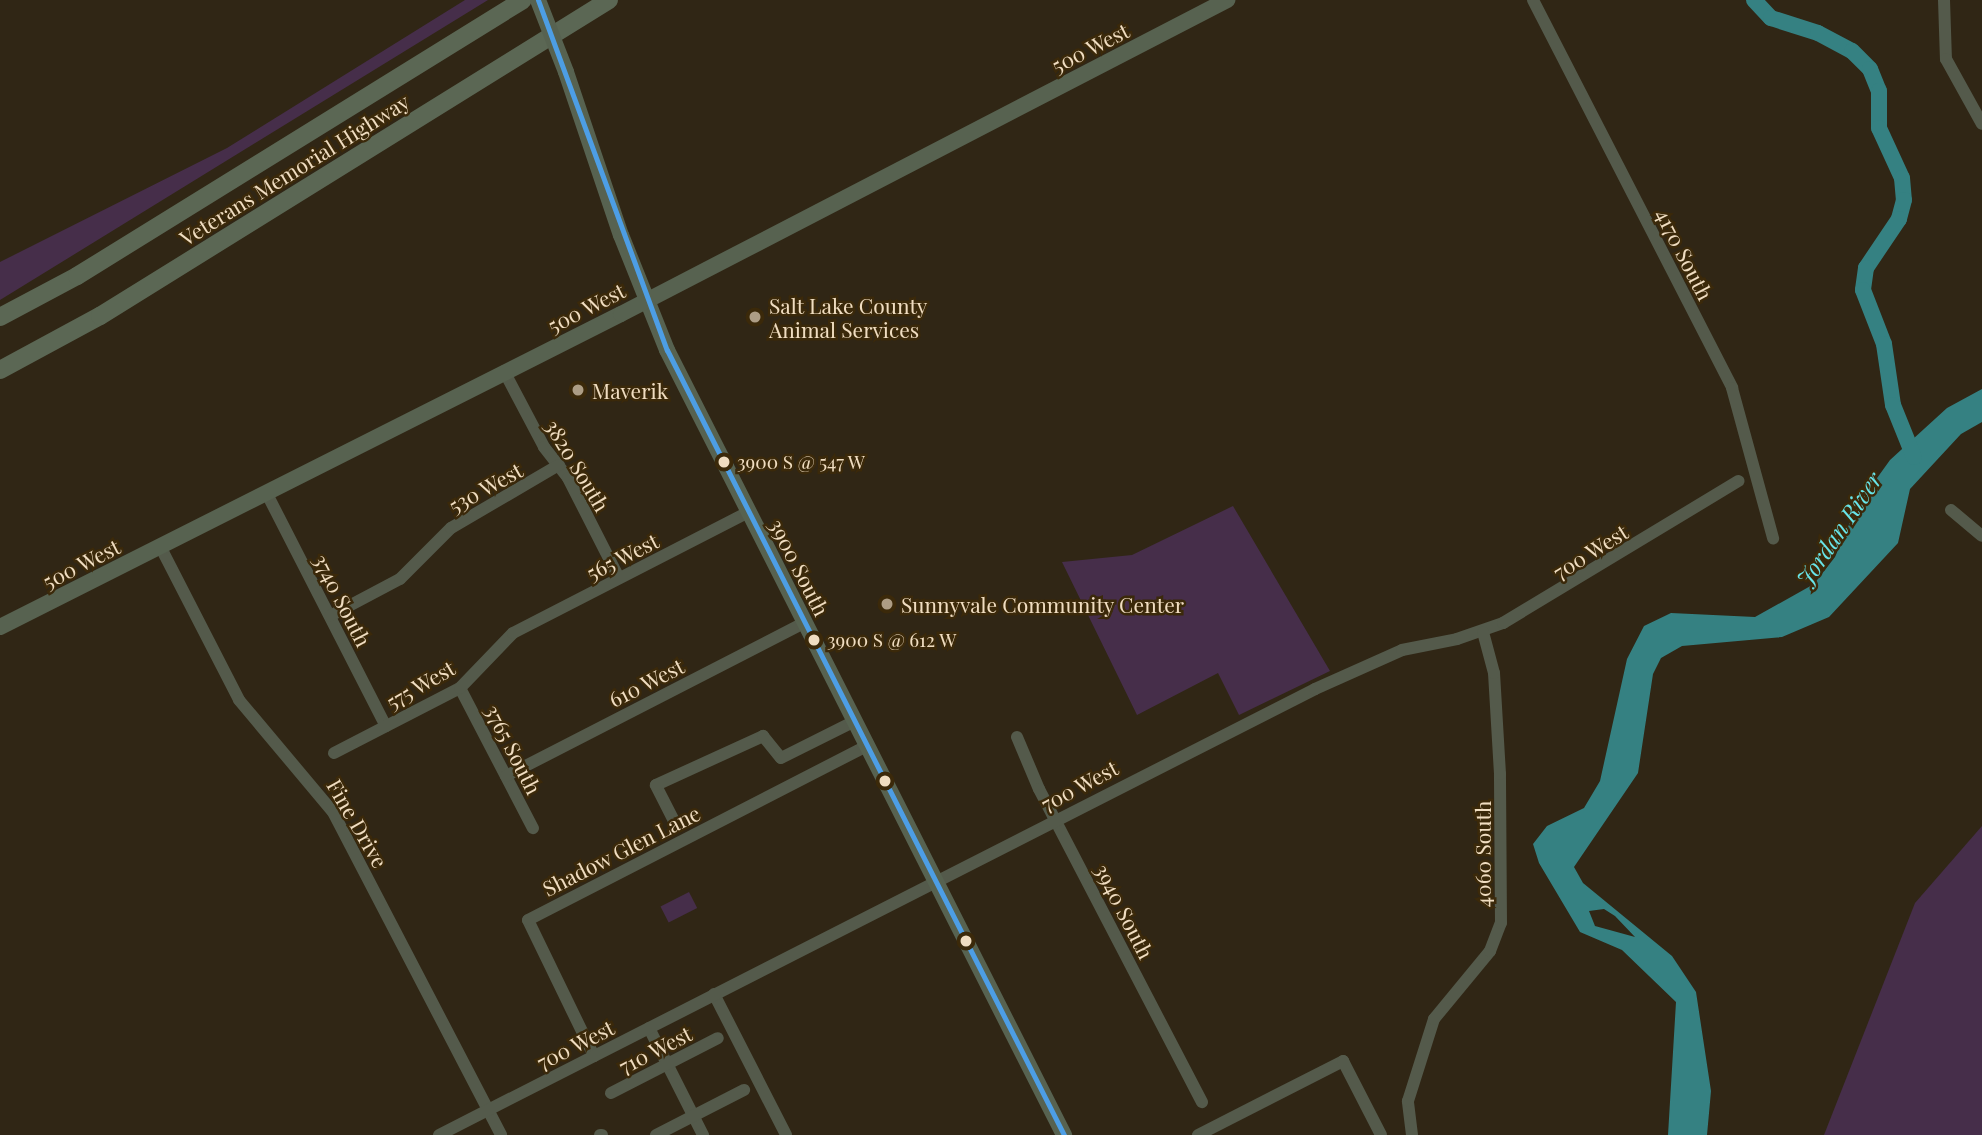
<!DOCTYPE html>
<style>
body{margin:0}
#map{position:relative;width:1982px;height:1135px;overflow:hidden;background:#302615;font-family:"Playfair Display",serif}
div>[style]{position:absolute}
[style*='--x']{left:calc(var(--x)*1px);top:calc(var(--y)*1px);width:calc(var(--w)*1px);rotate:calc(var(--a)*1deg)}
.green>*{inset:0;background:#462e4a;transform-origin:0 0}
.water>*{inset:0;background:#358182}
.river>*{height:16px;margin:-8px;padding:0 8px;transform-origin:8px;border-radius:8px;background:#358182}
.minor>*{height:12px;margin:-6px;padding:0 6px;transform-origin:6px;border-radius:6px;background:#545a4b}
.major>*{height:16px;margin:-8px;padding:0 8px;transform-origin:8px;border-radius:8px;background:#576250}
.highway>*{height:18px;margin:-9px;padding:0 9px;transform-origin:9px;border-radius:9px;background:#5b6754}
.major-bridge>*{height:16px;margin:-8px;padding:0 8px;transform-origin:8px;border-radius:8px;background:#576250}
.bus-1>*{height:5px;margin:-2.5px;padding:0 2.5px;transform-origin:2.5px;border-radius:2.5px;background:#4d9ee5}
.dots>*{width:19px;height:19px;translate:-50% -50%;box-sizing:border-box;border:4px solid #3b290a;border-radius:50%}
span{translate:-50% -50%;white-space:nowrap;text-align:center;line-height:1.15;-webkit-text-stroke:5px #3b290a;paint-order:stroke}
.bus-label{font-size:19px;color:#f0ddc1}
.left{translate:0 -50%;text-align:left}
.street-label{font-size:21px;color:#f0ddc1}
.poi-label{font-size:21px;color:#f0ddc1}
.water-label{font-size:23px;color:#68e5e9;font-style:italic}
</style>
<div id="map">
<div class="green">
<div style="clip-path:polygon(465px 0,488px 0,0 300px,0 262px,227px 148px)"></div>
<div style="clip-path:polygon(1233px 506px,1330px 671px,1239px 715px,1218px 673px,1137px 715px,1062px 562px,1132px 555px)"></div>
<div style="clip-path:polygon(1982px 826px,1982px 1135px,1824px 1135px,1915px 903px)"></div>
<div style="left:689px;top:892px;width:18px;height:32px;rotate:63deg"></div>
</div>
<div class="water">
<div style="clip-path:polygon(evenodd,1982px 389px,1982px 422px,1961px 434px,1910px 489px,1898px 543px,1829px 617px,1782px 637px,1682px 646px,1661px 658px,1653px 674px,1638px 773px,1574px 867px,1583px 883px,1672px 956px,1696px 992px,1711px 1091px,1707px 1135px,1668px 1135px,1676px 1002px,1622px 950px,1580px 932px,1539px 863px,1533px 844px,1547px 826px,1584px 808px,1600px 781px,1627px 659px,1644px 626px,1671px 613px,1755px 617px,1814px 584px,1835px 557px,1857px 506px,1890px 460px,1947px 408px,1982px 389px,1604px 909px,1615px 916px,1635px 937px,1595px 926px,1589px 911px,1604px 909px)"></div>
</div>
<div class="river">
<div style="--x:1754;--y:0;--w:25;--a:47"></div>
<div style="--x:1771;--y:18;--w:49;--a:17.7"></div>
<div style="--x:1818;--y:33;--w:38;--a:28"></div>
<div style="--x:1852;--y:51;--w:25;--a:45"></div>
<div style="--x:1870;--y:69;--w:24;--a:68"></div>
<div style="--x:1879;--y:91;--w:37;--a:90"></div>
<div style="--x:1879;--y:128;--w:55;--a:65.3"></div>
<div style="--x:1902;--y:178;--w:22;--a:85"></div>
<div style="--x:1904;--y:200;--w:20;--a:105"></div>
<div style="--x:1899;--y:219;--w:59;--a:124"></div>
<div style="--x:1866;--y:268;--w:22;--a:98"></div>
<div style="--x:1863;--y:290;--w:58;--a:68.7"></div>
<div style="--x:1884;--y:344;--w:62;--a:81.6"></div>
<div style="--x:1893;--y:405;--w:56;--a:68"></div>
</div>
<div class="minor">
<div style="--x:1533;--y:0;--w:436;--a:62.8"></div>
<div style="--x:1732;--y:388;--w:156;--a:74.7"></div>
<div style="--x:1944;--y:0;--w:59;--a:88.1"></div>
<div style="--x:1946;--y:59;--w:74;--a:61"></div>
<div style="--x:504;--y:371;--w:86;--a:62.2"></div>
<div style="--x:544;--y:447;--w:39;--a:52"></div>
<div style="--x:568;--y:478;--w:112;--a:63"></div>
<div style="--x:266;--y:492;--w:263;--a:62.9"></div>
<div style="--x:1951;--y:510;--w:40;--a:40"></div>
<div style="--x:160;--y:546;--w:173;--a:62.8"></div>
<div style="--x:239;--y:700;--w:146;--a:50"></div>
<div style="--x:333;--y:812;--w:364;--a:62.5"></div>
<div style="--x:330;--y:616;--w:79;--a:-27.9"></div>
<div style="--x:400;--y:579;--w:72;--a:-45"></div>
<div style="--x:451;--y:528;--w:125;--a:-30.3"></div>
<div style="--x:460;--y:688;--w:158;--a:62.5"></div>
<div style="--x:1017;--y:737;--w:56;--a:67.1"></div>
<div style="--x:1039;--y:789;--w:353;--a:62.5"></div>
<div style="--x:334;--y:753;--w:142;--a:-27.3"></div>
<div style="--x:460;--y:688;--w:76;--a:-46.1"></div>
<div style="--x:513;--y:633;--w:264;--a:-27.2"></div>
<div style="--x:506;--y:776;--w:335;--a:-27.2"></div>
<div style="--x:673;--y:819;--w:38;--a:-117"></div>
<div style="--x:656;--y:785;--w:118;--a:-24.6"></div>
<div style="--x:763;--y:736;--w:28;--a:51"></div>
<div style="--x:781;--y:758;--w:83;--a:-26.6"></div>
<div style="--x:714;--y:994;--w:158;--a:62.9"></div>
<div style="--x:649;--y:1028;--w:120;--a:63.2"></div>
<div style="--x:594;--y:1056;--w:151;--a:-115.9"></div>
<div style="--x:528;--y:920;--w:381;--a:-27.2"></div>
<div style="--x:611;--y:1093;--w:120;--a:-27.2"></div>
<div style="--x:439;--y:1135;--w:983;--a:-26.98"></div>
<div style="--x:1315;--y:689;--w:95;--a:-24.1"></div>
<div style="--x:1402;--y:650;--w:56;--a:-11.3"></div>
<div style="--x:1457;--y:639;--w:49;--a:-19.2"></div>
<div style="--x:1503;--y:623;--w:275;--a:-31.1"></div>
<div style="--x:600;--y:1135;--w:2;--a:0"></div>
<div style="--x:656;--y:1135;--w:99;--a:-27.1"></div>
<div style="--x:1198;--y:1135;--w:163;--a:-27"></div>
<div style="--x:1343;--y:1061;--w:83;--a:62.8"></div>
<div style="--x:1412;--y:1135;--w:34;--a:-97"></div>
<div style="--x:1408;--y:1101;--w:86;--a:-72.4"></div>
<div style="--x:1434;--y:1019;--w:88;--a:-50.5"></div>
<div style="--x:1490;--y:951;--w:30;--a:-69"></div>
<div style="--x:1501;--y:923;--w:149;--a:-90.4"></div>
<div style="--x:1500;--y:774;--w:101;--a:-93.4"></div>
<div style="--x:1494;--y:673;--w:42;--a:-105"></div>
</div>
<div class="major">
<div style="--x:566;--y:72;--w:172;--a:71.4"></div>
<div style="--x:621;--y:235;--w:124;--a:68.2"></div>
<div style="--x:667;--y:350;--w:880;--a:63.17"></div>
<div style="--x:0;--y:627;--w:695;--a:-26.75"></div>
<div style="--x:621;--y:314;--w:683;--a:-27.39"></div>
</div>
<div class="highway">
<div style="--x:0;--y:317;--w:87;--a:-28"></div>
<div style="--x:77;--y:276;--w:524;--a:-31.75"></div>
<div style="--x:0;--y:370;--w:114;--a:-28.4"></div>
<div style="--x:100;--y:316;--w:599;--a:-31.83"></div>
</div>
<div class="major-bridge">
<div style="--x:538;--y:0;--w:77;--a:68.7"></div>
</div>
<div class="bus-1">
<div style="--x:538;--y:0;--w:373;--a:69.8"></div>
<div style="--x:667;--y:350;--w:880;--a:63.17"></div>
</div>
<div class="dots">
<div style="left:755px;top:317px;background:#ad9d85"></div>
<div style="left:578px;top:390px;background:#ad9d85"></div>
<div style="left:724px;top:462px;background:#f0ddc1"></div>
<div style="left:887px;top:604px;background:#ad9d85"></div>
<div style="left:814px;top:640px;background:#f0ddc1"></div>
<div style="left:885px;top:781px;background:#f0ddc1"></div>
<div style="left:966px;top:941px;background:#f0ddc1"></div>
</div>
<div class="bus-label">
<span class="left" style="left:737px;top:462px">3900 S @ 547 W</span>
<span class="left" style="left:827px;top:640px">3900 S @ 612 W</span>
</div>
<div class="street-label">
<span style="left:1090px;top:47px;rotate:-27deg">500 West</span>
<span style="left:294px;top:169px;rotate:-32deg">Veterans Memorial Highway</span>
<span style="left:1685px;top:254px;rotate:63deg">4170 South</span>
<span style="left:586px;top:307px;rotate:-27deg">500 West</span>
<span style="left:578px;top:465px;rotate:59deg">3820 South</span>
<span style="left:485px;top:487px;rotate:-29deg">530 West</span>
<span style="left:1590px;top:551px;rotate:-32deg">700 West</span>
<span style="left:622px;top:556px;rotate:-27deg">565 West</span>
<span style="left:81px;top:563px;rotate:-27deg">500 West</span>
<span style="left:800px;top:567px;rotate:63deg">3900 South</span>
<span style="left:343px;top:600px;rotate:63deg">3740 South</span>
<span style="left:646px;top:682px;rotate:-27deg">610 West</span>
<span style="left:420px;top:684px;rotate:-30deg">575 West</span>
<span style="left:514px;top:749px;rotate:63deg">3765 South</span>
<span style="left:1079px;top:785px;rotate:-28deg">700 West</span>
<span style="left:358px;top:823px;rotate:60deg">Fine Drive</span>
<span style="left:621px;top:850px;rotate:-27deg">Shadow Glen Lane</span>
<span style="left:1482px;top:854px;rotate:-90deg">4060 South</span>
<span style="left:1125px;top:911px;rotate:63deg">3940 South</span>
<span style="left:575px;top:1044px;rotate:-27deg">700 West</span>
<span style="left:655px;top:1049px;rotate:-27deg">710 West</span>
</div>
<div class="poi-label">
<span class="left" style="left:769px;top:317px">Salt Lake County<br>Animal Services</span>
<span class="left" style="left:592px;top:390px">Maverik</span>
<span class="left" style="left:901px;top:604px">Sunnyvale Community Center</span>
</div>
<div class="water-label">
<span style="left:1839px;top:529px;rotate:-56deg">Jordan River</span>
</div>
</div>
